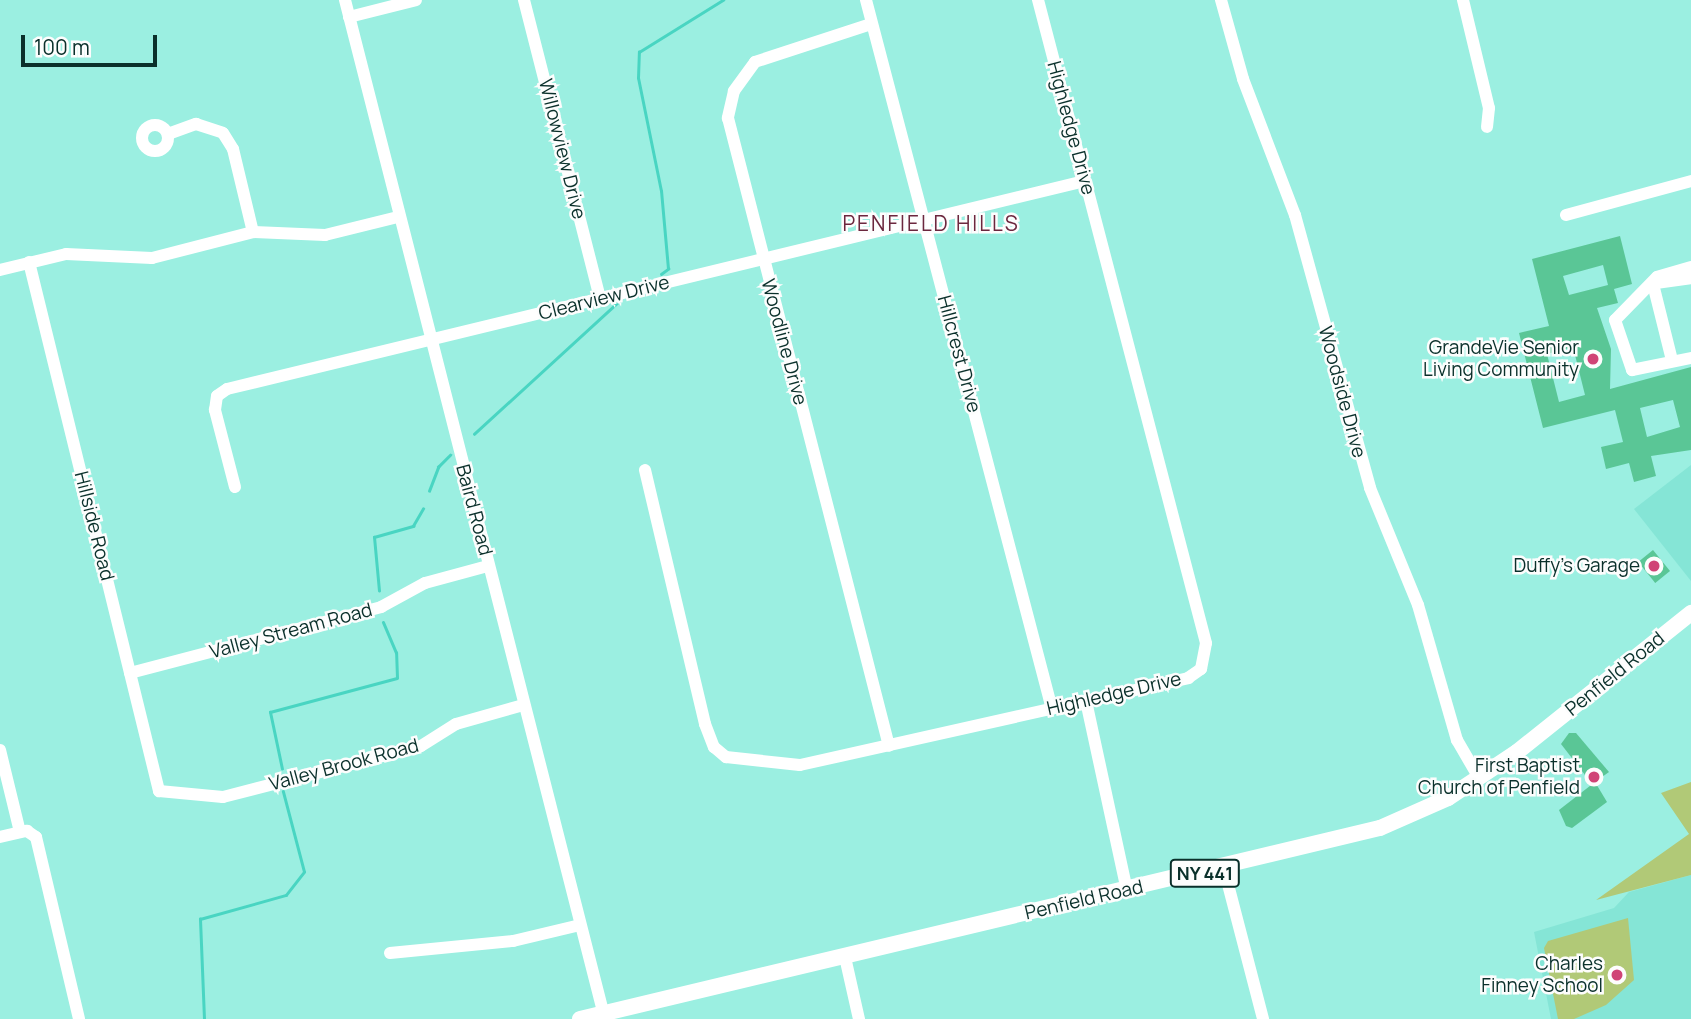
<!DOCTYPE html>
<style>
body{margin:0}
#map{position:relative;width:1691px;height:1019px;overflow:hidden;background:#9befe1;font-family:Manrope,sans-serif}
div>[style]{position:absolute}
[style*='--x']{left:calc(var(--x)*1px);top:calc(var(--y)*1px);width:calc(var(--w)*1px);rotate:calc(var(--a)*1deg)}
.built>*{inset:0;background:#85e5d6}
.green>*{inset:0;background:#b1c977}
.stream>*{height:2.5px;margin:-1.25px;padding:0 1.25px;transform-origin:1.25px;border-radius:1.25px;background:#49d5c2}
.building>*{inset:0;background:#5ac696;transform-origin:0 0}
.minor>*{height:12px;margin:-6px;padding:0 6px;transform-origin:6px;border-radius:6px;background:#fff}
.minor>.ring{margin:-6px;padding:0;box-sizing:content-box;background:none;border:12px solid #fff;border-radius:50%}
.major>*{height:16px;margin:-8px;padding:0 8px;transform-origin:8px;border-radius:8px;background:#fff}
.dots>*{width:19px;height:19px;translate:-50% -50%;box-sizing:border-box;border:4px solid #fdfdfd;border-radius:50%}
span{translate:-50% -50%;white-space:nowrap;text-align:center;line-height:1.15;-webkit-text-stroke:5px #fdfdfd;paint-order:stroke}
.shield-label span{padding:2px 5px;background:#fdfdfd;border:2px solid;border-radius:5px;-webkit-text-stroke-width:0}
.shield-label{font-size:18px;color:#0a302b;font-weight:700}
.street-label{font-size:19px;color:#0a302b}
.poi-label{font-size:19px;color:#0a302b}
.right{translate:-100% -50%;text-align:right}
.neighbourhood-label{font-size:21px;color:#6b273e;letter-spacing:2px}
.scale{position:absolute;left:21px;top:35px;width:136px;height:32px;box-sizing:border-box;border:4px solid #0a302b;border-top:0;padding-left:9px;font-size:21px;line-height:24px;white-space:nowrap;color:#0a302b;-webkit-text-stroke:5px #fdfdfd;paint-order:stroke}
</style>
<div id="map">
<div class="built">
<div style="clip-path:polygon(1691px 465px,1691px 581px,1634px 509px)"></div>
<div style="clip-path:polygon(1691px 875px,1691px 1019px,1551px 1019px,1534px 932px,1614px 908px,1629px 892px)"></div>
</div>
<div class="green">
<div style="clip-path:polygon(1691px 782px,1691px 875px,1596px 900px,1689px 834px,1661px 793px)"></div>
<div style="clip-path:polygon(1628px 918px,1634px 980px,1606px 1005px,1574px 1019px,1558px 1019px,1544px 948px,1548px 941px)"></div>
</div>
<div class="stream">
<div style="--x:661;--y:274;--w:9;--a:-36"></div>
<div style="--x:668;--y:269;--w:78;--a:-95.1"></div>
<div style="--x:661;--y:191;--w:115;--a:-101.5"></div>
<div style="--x:638;--y:78;--w:26;--a:-88"></div>
<div style="--x:639;--y:52;--w:99;--a:-31.8"></div>
<div style="--x:474;--y:434;--w:198;--a:-42.5"></div>
<div style="--x:429;--y:491;--w:26;--a:-69"></div>
<div style="--x:438;--y:467;--w:17;--a:-45"></div>
<div style="--x:379;--y:591;--w:54;--a:-95.3"></div>
<div style="--x:374;--y:537;--w:41;--a:-15.8"></div>
<div style="--x:413;--y:526;--w:20;--a:-60"></div>
<div style="--x:282;--y:769;--w:58;--a:-101.9"></div>
<div style="--x:270;--y:712;--w:131;--a:-15"></div>
<div style="--x:397;--y:678;--w:25;--a:-92"></div>
<div style="--x:396;--y:653;--w:33;--a:-113"></div>
<div style="--x:204;--y:1019;--w:100;--a:-92.3"></div>
<div style="--x:200;--y:919;--w:89;--a:-15.6"></div>
<div style="--x:286;--y:895;--w:29;--a:-52"></div>
<div style="--x:304;--y:872;--w:83;--a:-104.7"></div>
</div>
<div class="building">
<div style="clip-path:polygon(evenodd,1620px 236px,1632px 284px,1614px 289px,1618px 303px,1597px 308px,1611px 349px,1610px 389px,1691px 367px,1691px 450px,1651px 456px,1656px 476px,1634px 482px,1629px 463px,1606px 469px,1601px 447px,1623px 442px,1615px 410px,1543px 428px,1519px 333px,1549px 326px,1532px 259px,1620px 236px,1603px 265px,1608px 285px,1569px 295px,1563px 276px,1603px 265px,1620px 236px,1573px 347px,1585px 395px,1559px 402px,1547px 354px,1573px 347px,1620px 236px,1673px 400px,1680px 427px,1647px 437px,1640px 408px,1673px 400px)"></div>
<div style="left:1653px;top:550px;width:27px;height:19px;rotate:51deg"></div>
<div style="clip-path:polygon(1569px 733px,1576px 733px,1609px 772px,1592px 784px,1561px 744px)"></div>
<div style="clip-path:polygon(1595px 782px,1607px 802px,1572px 828px,1566px 826px,1559px 810px)"></div>
</div>
<div class="minor">
<div style="--x:345;--y:0;--w:1052;--a:75.69"></div>
<div style="--x:524;--y:0;--w:309;--a:75.7"></div>
<div style="--x:866;--y:0;--w:733;--a:75.3"></div>
<div style="--x:1221;--y:0;--w:82;--a:74.4"></div>
<div style="--x:1243;--y:79;--w:146;--a:69.1"></div>
<div style="--x:1295;--y:215;--w:283;--a:74.6"></div>
<div style="--x:1370;--y:488;--w:126;--a:67.7"></div>
<div style="--x:1418;--y:605;--w:141;--a:73.9"></div>
<div style="--x:1457;--y:740;--w:44;--a:59.9"></div>
<div style="--x:1463;--y:0;--w:111;--a:76.5"></div>
<div style="--x:1489;--y:108;--w:19;--a:96"></div>
<div style="--x:349;--y:17;--w:69;--a:-14.2"></div>
<div style="--x:871;--y:24;--w:122;--a:161.9"></div>
<div style="--x:755;--y:62;--w:36;--a:126"></div>
<div style="--x:734;--y:91;--w:28;--a:103"></div>
<div style="--x:728;--y:118;--w:648;--a:75.62"></div>
<div class="ring" style="left:142px;top:125px;width:14px;height:14px"></div>
<div style="--x:168;--y:134;--w:30;--a:-20"></div>
<div style="--x:196;--y:124;--w:28;--a:18"></div>
<div style="--x:223;--y:133;--w:19;--a:58"></div>
<div style="--x:233;--y:149;--w:85;--a:76.5"></div>
<div style="--x:1566;--y:215;--w:130;--a:-15.2"></div>
<div style="--x:29;--y:262;--w:545;--a:76.19"></div>
<div style="--x:159;--y:791;--w:64;--a:5.4"></div>
<div style="--x:223;--y:797;--w:204;--a:-14.4"></div>
<div style="--x:421;--y:746;--w:41;--a:-32.2"></div>
<div style="--x:456;--y:724;--w:70;--a:-15.8"></div>
<div style="--x:1691;--y:267;--w:35;--a:164"></div>
<div style="--x:1657;--y:277;--w:60;--a:134.3"></div>
<div style="--x:1615;--y:320;--w:53;--a:71.2"></div>
<div style="--x:1632;--y:370;--w:60;--a:-11.5"></div>
<div style="--x:0;--y:270;--w:68;--a:-13.6"></div>
<div style="--x:66;--y:254;--w:86;--a:2.7"></div>
<div style="--x:152;--y:258;--w:104;--a:-14.4"></div>
<div style="--x:253;--y:232;--w:72;--a:2.4"></div>
<div style="--x:325;--y:235;--w:75;--a:-13.9"></div>
<div style="--x:1656;--y:283;--w:35;--a:-8"></div>
<div style="--x:1653;--y:284;--w:78;--a:76"></div>
<div style="--x:645;--y:470;--w:261;--a:76.7"></div>
<div style="--x:705;--y:724;--w:25;--a:69"></div>
<div style="--x:714;--y:747;--w:16;--a:40"></div>
<div style="--x:726;--y:757;--w:74;--a:6.2"></div>
<div style="--x:800;--y:765;--w:398;--a:-12.6"></div>
<div style="--x:1188;--y:678;--w:16;--a:-35"></div>
<div style="--x:1201;--y:669;--w:26;--a:-79"></div>
<div style="--x:1206;--y:643;--w:665;--a:-104.64"></div>
<div style="--x:235;--y:487;--w:80;--a:-104.6"></div>
<div style="--x:215;--y:410;--w:14;--a:-82"></div>
<div style="--x:217;--y:396;--w:12;--a:-35"></div>
<div style="--x:227;--y:389;--w:883;--a:-13.63"></div>
<div style="--x:130;--y:673;--w:260;--a:-14.7"></div>
<div style="--x:381;--y:607;--w:50;--a:-28.6"></div>
<div style="--x:425;--y:583;--w:65;--a:-15.1"></div>
<div style="--x:1086;--y:701;--w:193;--a:77.8"></div>
<div style="--x:0;--y:750;--w:84;--a:76.3"></div>
<div style="--x:0;--y:837;--w:28;--a:-13"></div>
<div style="--x:27;--y:831;--w:11;--a:34"></div>
<div style="--x:36;--y:837;--w:187;--a:76.7"></div>
<div style="--x:1224;--y:869;--w:155;--a:75.4"></div>
<div style="--x:390;--y:953;--w:124;--a:-5.6"></div>
<div style="--x:513;--y:941;--w:69;--a:-13.4"></div>
<div style="--x:845;--y:957;--w:64;--a:77.3"></div>
</div>
<div class="major">
<div style="--x:580;--y:1019;--w:822;--a:-13.43"></div>
<div style="--x:1380;--y:828;--w:74;--a:-23.8"></div>
<div style="--x:1448;--y:798;--w:83;--a:-33.7"></div>
<div style="--x:1517;--y:752;--w:223;--a:-38.6"></div>
</div>
<div class="dots">
<div style="left:1593px;top:359px;background:#d04476"></div>
<div style="left:1654px;top:566px;background:#d04476"></div>
<div style="left:1594px;top:777px;background:#d04476"></div>
<div style="left:1617px;top:975px;background:#d04476"></div>
</div>
<div class="shield-label">
<span style="left:1205px;top:873px">NY 441</span>
</div>
<div class="street-label">
<span style="left:1071px;top:128px;rotate:75deg">Highledge Drive</span>
<span style="left:562px;top:149px;rotate:76deg">Willowview Drive</span>
<span style="left:604px;top:298px;rotate:-14deg">Clearview Drive</span>
<span style="left:784px;top:342px;rotate:75deg">Woodline Drive</span>
<span style="left:959px;top:354px;rotate:75deg">Hillcrest Drive</span>
<span style="left:1342px;top:392px;rotate:75deg">Woodside Drive</span>
<span style="left:474px;top:510px;rotate:75deg">Baird Road</span>
<span style="left:94px;top:526px;rotate:76deg">Hillside Road</span>
<span style="left:291px;top:631px;rotate:-15deg">Valley Stream Road</span>
<span style="left:1615px;top:674px;rotate:-39deg">Penfield Road</span>
<span style="left:1114px;top:694px;rotate:-13deg">Highledge Drive</span>
<span style="left:344px;top:765px;rotate:-15deg">Valley Brook Road</span>
<span style="left:1084px;top:900px;rotate:-13deg">Penfield Road</span>
</div>
<div class="poi-label">
<span class="right" style="left:1579px;top:359px">GrandeVie Senior<br>Living Community</span>
<span class="right" style="left:1640px;top:566px">Duffy's Garage</span>
<span class="right" style="left:1580px;top:777px">First Baptist<br>Church of Penfield</span>
<span class="right" style="left:1603px;top:975px">Charles<br>Finney School</span>
</div>
<div class="neighbourhood-label">
<span style="left:931px;top:223px">PENFIELD HILLS</span>
</div>
<div class="scale">100 m</div>
</div>
